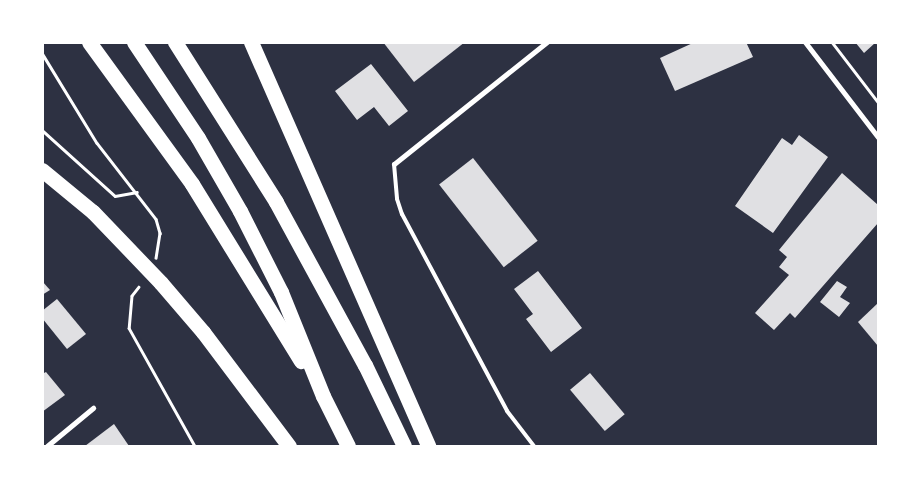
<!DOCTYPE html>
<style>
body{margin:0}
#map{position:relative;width:921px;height:489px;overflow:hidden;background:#2d3142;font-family:"Work Sans",sans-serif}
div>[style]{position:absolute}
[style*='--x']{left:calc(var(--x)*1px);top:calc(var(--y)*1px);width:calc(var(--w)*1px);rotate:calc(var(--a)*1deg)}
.building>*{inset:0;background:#e0e0e3;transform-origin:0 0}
.path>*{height:2.5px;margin:-1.25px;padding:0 1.25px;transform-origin:1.25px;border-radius:1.25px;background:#fff}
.service>*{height:4px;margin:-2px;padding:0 2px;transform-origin:2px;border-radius:2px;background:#fff}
.minor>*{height:5px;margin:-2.5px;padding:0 2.5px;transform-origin:2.5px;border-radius:2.5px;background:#fff}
.motorway>*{height:15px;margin:-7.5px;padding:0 7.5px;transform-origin:7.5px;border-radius:7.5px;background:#fff}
span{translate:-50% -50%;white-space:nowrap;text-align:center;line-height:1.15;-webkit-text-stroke:4px #fff;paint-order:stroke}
.frame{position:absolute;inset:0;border:44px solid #fff;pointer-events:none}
</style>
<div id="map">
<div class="building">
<div style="clip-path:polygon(383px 42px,465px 42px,414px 82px)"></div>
<div style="clip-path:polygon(695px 42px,746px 42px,753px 57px,675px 91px,660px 58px)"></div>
<div style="clip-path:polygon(855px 42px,878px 42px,878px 45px,875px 43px,864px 53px)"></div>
<div style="clip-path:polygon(371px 64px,408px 111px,389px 126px,374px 107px,357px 120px,335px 91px)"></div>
<div style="clip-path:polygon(799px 135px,828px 157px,773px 233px,735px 206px,782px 138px,792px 145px)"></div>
<div style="left:473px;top:158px;width:105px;height:43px;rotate:52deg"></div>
<div style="clip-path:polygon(842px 173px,878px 205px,878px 223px,795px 318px,790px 313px,774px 330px,755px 313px,789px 275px,779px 267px,787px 257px,779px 250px)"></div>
<div style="clip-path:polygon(538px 271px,582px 328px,551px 352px,526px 319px,533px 314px,514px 289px)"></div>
<div style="clip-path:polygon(42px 281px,50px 290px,42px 295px)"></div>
<div style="clip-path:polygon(837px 281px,847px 287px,840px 297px,850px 303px,839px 317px,820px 302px)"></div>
<div style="clip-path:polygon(57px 299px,86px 334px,67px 349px,42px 318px,42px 311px)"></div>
<div style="clip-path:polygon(878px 303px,878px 346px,858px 322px)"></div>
<div style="clip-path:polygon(46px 372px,65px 395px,42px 412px,42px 374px)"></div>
<div style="left:590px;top:373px;width:54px;height:26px;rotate:50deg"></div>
<div style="clip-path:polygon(114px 424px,129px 446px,85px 446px)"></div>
</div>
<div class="path">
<div style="--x:832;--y:42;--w:76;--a:52.5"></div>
<div style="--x:42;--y:53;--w:105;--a:58.6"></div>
<div style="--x:97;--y:143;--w:96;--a:52.2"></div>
<div style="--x:156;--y:219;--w:15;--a:74"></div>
<div style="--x:160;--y:233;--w:25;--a:99"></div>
<div style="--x:42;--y:130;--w:98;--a:42.1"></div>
<div style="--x:115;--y:196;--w:22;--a:-10"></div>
<div style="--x:139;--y:287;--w:11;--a:128"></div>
<div style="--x:132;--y:296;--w:32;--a:95"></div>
<div style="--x:129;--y:328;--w:135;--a:60.8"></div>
</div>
<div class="service">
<div style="--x:394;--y:164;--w:35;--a:85"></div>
<div style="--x:397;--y:199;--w:16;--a:72"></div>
<div style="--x:402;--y:214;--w:223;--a:61.9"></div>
<div style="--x:507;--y:411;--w:44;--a:52.4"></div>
</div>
<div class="minor">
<div style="--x:805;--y:42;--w:120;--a:52.5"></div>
<div style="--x:394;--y:164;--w:196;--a:-38.6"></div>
<div style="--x:47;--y:446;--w:60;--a:-39.6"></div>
</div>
<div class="motorway">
<div style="--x:89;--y:42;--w:175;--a:54"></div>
<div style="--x:192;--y:184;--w:208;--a:58.4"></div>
<div style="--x:134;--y:42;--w:115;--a:56.3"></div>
<div style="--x:198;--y:138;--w:84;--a:60.1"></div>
<div style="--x:240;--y:211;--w:91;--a:63.2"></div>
<div style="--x:281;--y:292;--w:112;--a:68"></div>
<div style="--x:323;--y:396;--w:56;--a:63.4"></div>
<div style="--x:175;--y:42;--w:189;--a:57.7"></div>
<div style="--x:276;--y:202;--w:186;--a:61.4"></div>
<div style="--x:365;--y:365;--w:90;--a:64.3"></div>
<div style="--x:251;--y:42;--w:441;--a:66.3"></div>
<div style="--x:42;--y:170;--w:66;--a:39.5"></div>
<div style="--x:93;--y:212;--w:98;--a:46.2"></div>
<div style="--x:161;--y:283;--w:65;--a:49.4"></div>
<div style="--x:203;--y:332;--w:143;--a:53"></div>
</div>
<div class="frame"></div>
</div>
